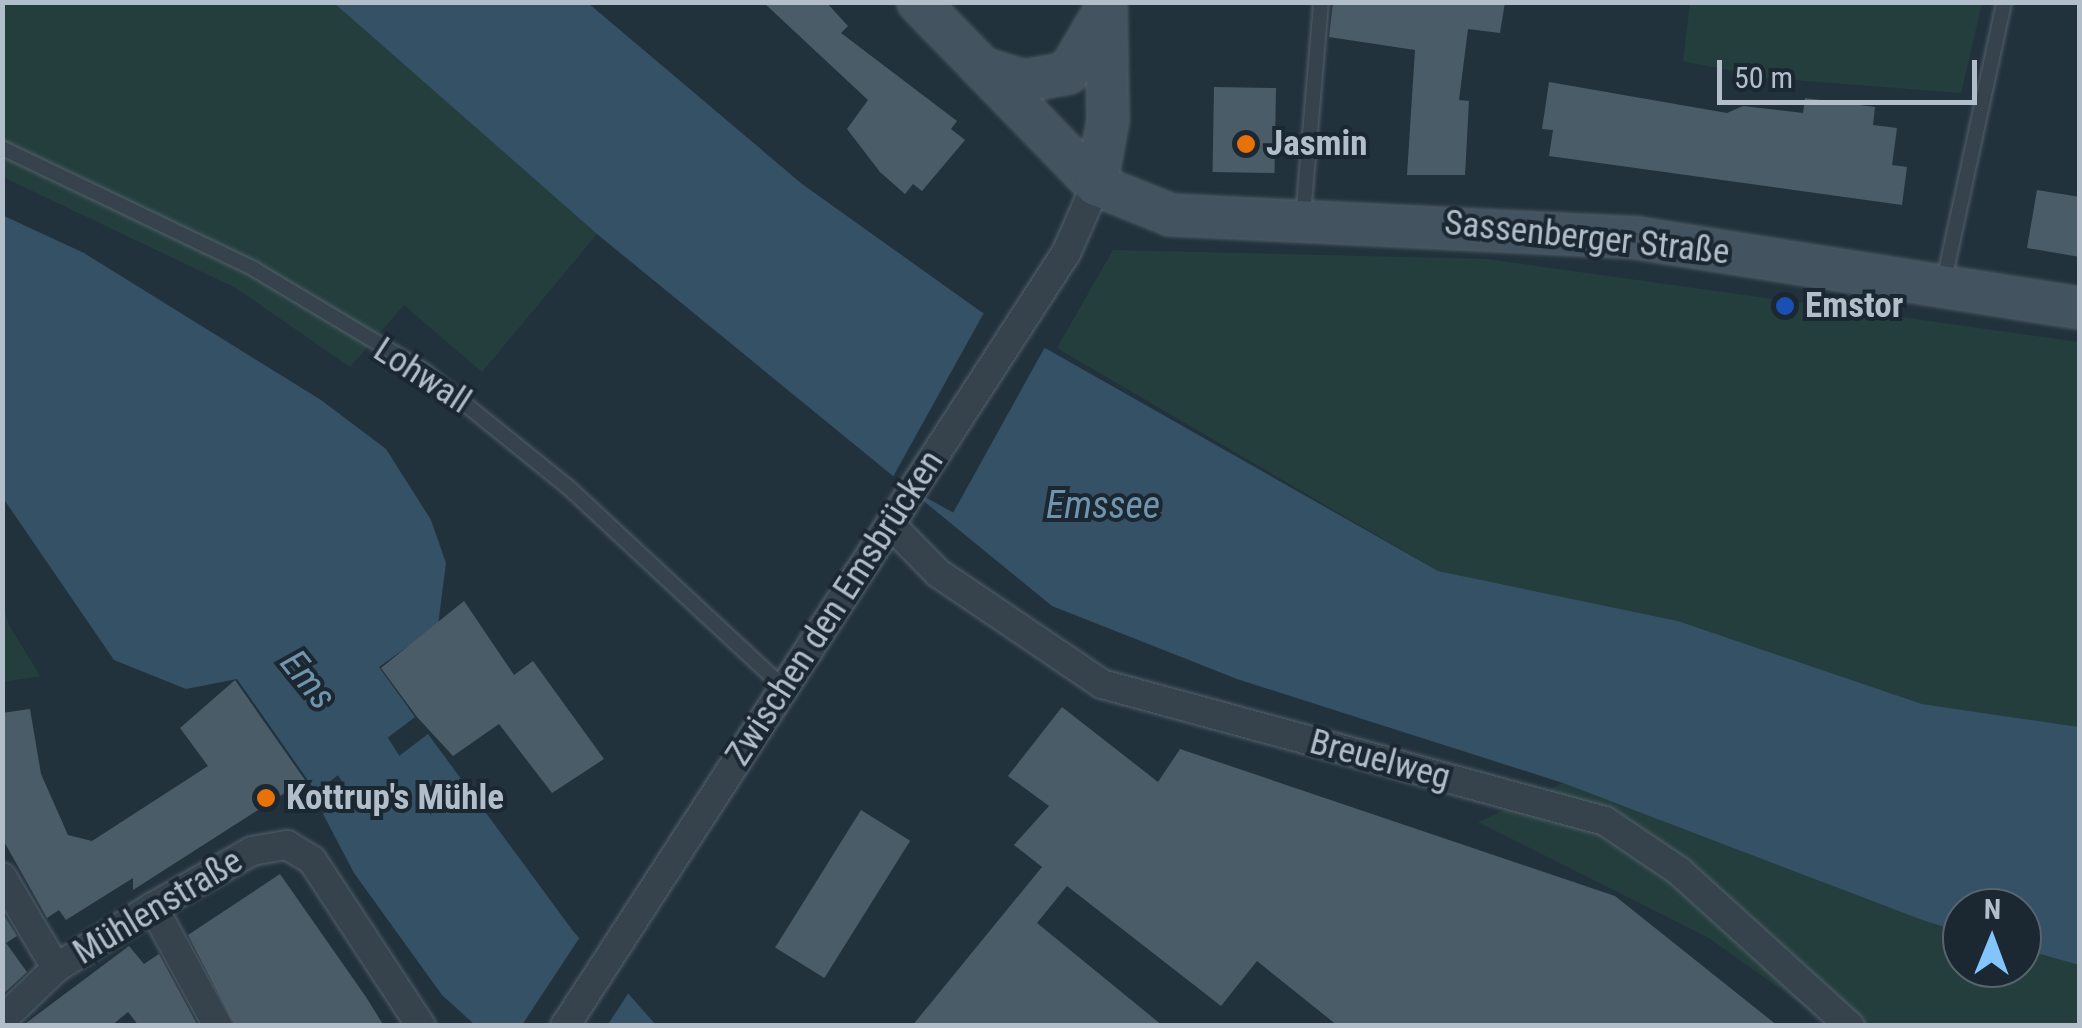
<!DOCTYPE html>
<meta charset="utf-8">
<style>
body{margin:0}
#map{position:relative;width:2082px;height:1028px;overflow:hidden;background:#22323d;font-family:"Roboto Condensed",sans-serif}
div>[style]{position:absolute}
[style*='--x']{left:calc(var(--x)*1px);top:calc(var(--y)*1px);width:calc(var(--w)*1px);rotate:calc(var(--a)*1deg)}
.green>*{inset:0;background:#243e3d}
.water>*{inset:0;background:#355165}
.pier>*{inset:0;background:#22323d;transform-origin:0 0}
.river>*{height:62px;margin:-31px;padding:0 31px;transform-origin:31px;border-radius:31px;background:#355165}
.building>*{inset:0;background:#4b5c69;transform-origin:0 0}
.roads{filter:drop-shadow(0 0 2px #54616b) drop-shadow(0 0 2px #54616b)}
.lane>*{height:14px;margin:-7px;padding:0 7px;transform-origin:7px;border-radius:7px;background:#36434d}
.street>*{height:28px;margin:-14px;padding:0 14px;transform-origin:14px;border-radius:14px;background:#36434d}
.secondary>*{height:40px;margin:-20px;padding:0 20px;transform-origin:20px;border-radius:20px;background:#445360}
.dots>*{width:28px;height:28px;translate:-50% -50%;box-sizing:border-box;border:5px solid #1b2832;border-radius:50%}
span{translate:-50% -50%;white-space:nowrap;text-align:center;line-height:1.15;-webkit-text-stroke:8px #1b2832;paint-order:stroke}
.poi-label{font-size:35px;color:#b2bec9;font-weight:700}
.left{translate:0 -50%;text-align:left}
.street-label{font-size:35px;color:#b2bec9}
.water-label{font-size:38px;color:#7094ad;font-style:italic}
.frame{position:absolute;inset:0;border:5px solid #b2bec9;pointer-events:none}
.north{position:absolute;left:1942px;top:888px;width:100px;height:100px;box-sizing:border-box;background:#1b2832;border:2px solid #57646e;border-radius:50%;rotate:1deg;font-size:28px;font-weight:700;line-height:40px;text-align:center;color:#b2bec9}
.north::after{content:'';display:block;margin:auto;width:35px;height:45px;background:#84c4fc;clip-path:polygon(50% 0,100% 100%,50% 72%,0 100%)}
.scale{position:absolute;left:1717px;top:60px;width:260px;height:45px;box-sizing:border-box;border:5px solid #b2bec9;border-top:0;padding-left:12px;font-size:30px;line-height:35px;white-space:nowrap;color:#b2bec9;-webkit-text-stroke:8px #1b2832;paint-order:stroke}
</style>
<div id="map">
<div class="green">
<div style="clip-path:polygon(3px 3px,334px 3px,597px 234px,482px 372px,404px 305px,350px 367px,236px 288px,3px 177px)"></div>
<div style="clip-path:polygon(1690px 3px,1690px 2px,1982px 3px,1961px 93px,1767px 78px,1683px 61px)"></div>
<div style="clip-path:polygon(1113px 250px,1487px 259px,2079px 342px,2079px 727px,1922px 704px,1678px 621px,1438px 571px,1057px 348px)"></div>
<div style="clip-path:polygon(2px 603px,9px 625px,40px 676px,3px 682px)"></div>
<div style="clip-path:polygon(1563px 783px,1962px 932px,1962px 968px,2022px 968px,2022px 949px,2079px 965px,2079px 1025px,1831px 1025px,1709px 938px,1478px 822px)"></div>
</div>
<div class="water">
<div style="clip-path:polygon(334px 3px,588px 3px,802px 184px,980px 311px,1438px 571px,1678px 621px,1922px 704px,2079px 727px,2079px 965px,2022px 949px,2022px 908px,1962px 908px,1962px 932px,1925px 921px,1563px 783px,1237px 679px,1052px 606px,597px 234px)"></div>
<div style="clip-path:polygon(2px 215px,84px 253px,321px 400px,386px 449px,431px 520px,446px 563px,438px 625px,379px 667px,415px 717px,316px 792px,237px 679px,186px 689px,114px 660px,3px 498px)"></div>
<div style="clip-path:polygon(428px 734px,573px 931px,656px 1025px,475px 1025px,442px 995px,354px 873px,323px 814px)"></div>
</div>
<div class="pier">
<div style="left:986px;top:309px;width:70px;height:194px;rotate:29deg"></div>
<div style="clip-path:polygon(580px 937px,631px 989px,607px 1026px,522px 1025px)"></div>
</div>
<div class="river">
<div style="--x:317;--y:684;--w:194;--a:57.6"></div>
</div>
<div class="building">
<div style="clip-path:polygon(763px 2px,826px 2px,848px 26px,841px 33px,957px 121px,951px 129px,965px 140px,922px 191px,913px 184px,905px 194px,880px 172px,847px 129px,868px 100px)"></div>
<div style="clip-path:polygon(1333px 2px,1505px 2px,1500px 33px,1468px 29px,1459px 100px,1469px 101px,1465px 175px,1407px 175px,1415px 50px,1329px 37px)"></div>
<div style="clip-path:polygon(1549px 82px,1727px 113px,1743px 106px,1803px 113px,1805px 98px,1875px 107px,1873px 125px,1897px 128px,1892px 165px,1907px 167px,1902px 205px,1549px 156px,1553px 130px,1542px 129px)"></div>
<div style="left:1214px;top:87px;width:62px;height:85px;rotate:1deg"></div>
<div style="clip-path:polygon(2037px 190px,2080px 197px,2080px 257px,2027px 248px)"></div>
<div style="clip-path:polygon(464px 601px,514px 675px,533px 661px,604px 759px,552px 793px,499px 724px,453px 756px,417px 717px,381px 668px)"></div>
<div style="clip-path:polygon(235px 680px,305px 780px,133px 890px,133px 878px,66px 920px,59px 910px,47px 918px,2px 838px,2px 713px,30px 709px,41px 774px,68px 835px,92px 841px,208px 766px,180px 728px)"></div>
<div style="clip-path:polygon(1062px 707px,1158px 782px,1180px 749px,1615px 896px,1778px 1026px,1338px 1026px,1257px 961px,1221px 1006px,1067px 886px,1037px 923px,1163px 1026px,912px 1026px,1042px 867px,1014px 845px,1049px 806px,1008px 776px)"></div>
<div style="left:861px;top:810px;width:58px;height:162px;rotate:32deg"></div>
<div style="clip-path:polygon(280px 874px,366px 997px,384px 1026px,235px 1026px,188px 935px)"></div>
<div style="clip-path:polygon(2px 912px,17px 936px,6px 943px,27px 972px,2px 995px)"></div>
<div style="clip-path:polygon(129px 946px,144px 964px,159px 954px,198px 1026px,139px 1026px,128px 1012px,111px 1026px,22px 1026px)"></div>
</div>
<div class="roads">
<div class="lane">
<div style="--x:2;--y:148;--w:280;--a:25.6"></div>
<div style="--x:254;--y:269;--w:197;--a:30.9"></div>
<div style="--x:423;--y:370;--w:188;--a:38.9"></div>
<div style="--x:569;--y:488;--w:294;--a:42.9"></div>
<div style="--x:1303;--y:217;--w:216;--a:-85.2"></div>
<div style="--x:1943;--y:285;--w:289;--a:-77.8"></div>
</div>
<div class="street">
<div style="--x:890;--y:524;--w:69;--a:45.6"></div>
<div style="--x:938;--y:573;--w:198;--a:34.1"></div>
<div style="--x:1102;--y:684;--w:521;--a:15.24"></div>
<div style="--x:1605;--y:821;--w:89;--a:34"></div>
<div style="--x:1679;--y:871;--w:231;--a:42.2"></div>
<div style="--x:2;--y:877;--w:106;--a:59.3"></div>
<div style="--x:153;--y:907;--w:136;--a:61.4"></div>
<div style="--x:2;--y:1020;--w:75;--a:-43.9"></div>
<div style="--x:56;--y:968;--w:115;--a:-32.2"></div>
<div style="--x:153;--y:907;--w:114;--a:-29.5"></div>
<div style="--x:252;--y:851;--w:36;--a:-10"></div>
<div style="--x:287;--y:845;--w:29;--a:31"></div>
<div style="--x:312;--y:860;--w:199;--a:56.7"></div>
<div style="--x:565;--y:1026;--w:921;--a:-57.05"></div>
<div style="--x:1066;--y:253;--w:74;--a:-66.2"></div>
</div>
<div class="secondary">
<div style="--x:918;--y:2;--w:255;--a:45.8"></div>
<div style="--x:1096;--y:185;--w:81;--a:21.8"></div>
<div style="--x:1171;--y:215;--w:467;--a:2.8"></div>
<div style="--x:1637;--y:238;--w:448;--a:9"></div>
<div style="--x:982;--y:68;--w:44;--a:17.2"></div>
<div style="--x:1024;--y:81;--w:45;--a:-10.3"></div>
<div style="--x:1068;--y:73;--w:71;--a:-59.5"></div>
<div style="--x:1096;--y:185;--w:66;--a:-79.5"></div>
<div style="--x:1108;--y:120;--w:118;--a:-91"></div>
</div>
</div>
<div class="dots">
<div style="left:1246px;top:144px;background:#e8710a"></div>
<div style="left:1785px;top:306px;background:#1a4fb4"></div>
<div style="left:266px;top:798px;background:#e8710a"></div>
</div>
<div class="poi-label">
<span class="left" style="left:1266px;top:144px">Jasmin</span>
<span class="left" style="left:1805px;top:306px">Emstor</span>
<span class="left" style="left:286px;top:798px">Kottrup's Mühle</span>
</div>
<div class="street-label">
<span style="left:1587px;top:238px;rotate:6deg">Sassenberger Straße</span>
<span style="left:422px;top:376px;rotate:33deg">Lohwall</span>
<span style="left:835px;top:608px;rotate:-57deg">Zwischen den Emsbrücken</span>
<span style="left:1380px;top:760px;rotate:15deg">Breuelweg</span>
<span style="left:158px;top:907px;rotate:-31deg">Mühlenstraße</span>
</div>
<div class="water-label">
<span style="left:1103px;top:506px">Emssee</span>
<span style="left:308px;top:680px;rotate:51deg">Ems</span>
</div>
<div class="frame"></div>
<div class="north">N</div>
<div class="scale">50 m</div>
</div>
